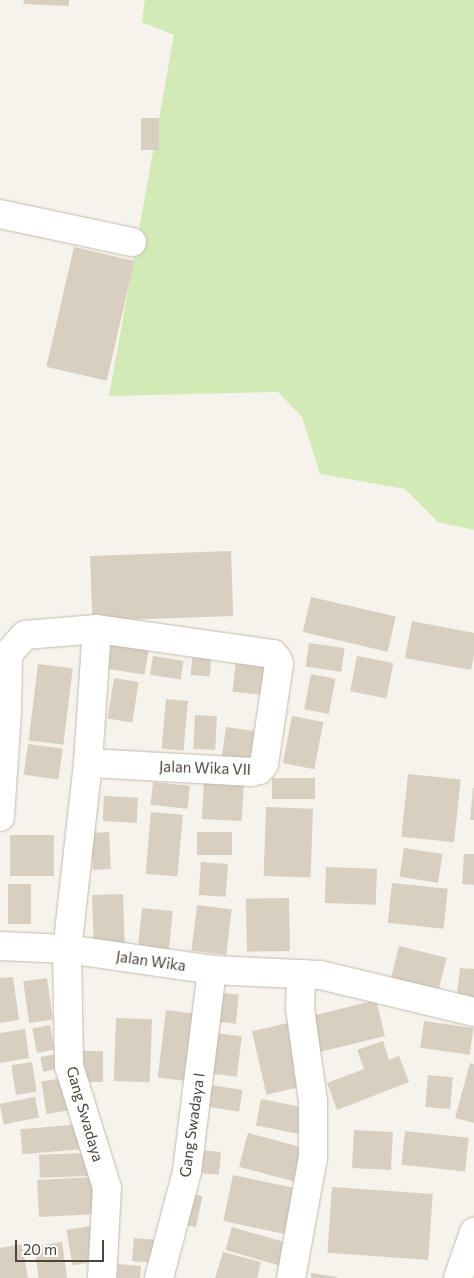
<!DOCTYPE html>
<style>
body{margin:0}
#map{position:relative;width:474px;height:1278px;overflow:hidden;background:#f6f3ec;font-family:Commissioner,sans-serif}
div>[style]{position:absolute}
[style*='--x']{left:calc(var(--x)*1px);top:calc(var(--y)*1px);width:calc(var(--w)*1px);rotate:calc(var(--a)*1deg)}
.green>*{inset:0;background:#d2eab5}
.building>*{inset:0;background:#d8cfc1;transform-origin:0 0}
.roads{filter:drop-shadow(0 0 1px #c2bbae) drop-shadow(0 0 1px #c2bbae)}
.street>*{height:28px;margin:-14px;padding:0 14px;transform-origin:14px;border-radius:14px;background:#fff}
span{translate:-50% -50%;white-space:nowrap;text-align:center;line-height:1.15;-webkit-text-stroke:5px #fff;paint-order:stroke}
.street-label{font-size:15px;color:#4b4439}
.scale{position:absolute;left:15px;top:1240px;width:89px;height:22px;box-sizing:border-box;border:2px solid #4b4439;border-top:0;padding-left:6px;font-size:15px;line-height:18px;white-space:nowrap;color:#4b4439;-webkit-text-stroke:4px #fff;paint-order:stroke}
</style>
<div id="map">
<div class="green">
<div style="clip-path:polygon(145px 0,474px 0,474px 530px,438px 522px,405px 489px,320px 474px,302px 417px,278px 392px,109px 396px,174px 35px,142px 22px)"></div>
</div>
<div class="building">
<div style="clip-path:polygon(24px 0,69px 0,69px 6px,23px 4px)"></div>
<div style="left:141px;top:118px;width:18px;height:32px"></div>
<div style="left:74px;top:247px;width:62px;height:123px;rotate:13deg"></div>
<div style="left:231px;top:551px;width:65px;height:141px;rotate:88deg"></div>
<div style="left:311px;top:597px;width:87px;height:36px;rotate:13deg"></div>
<div style="clip-path:polygon(412px 621px,474px 633px,474px 655px,471px 670px,405px 658px)"></div>
<div style="left:309px;top:643px;width:36px;height:24px;rotate:8deg"></div>
<div style="left:111px;top:644px;width:38px;height:25px;rotate:9deg"></div>
<div style="left:193px;top:652px;width:19px;height:23px;rotate:6deg"></div>
<div style="left:153px;top:656px;width:31px;height:19px;rotate:9deg"></div>
<div style="left:357px;top:656px;width:37px;height:36px;rotate:11deg"></div>
<div style="left:236px;top:659px;width:29px;height:33px;rotate:6deg"></div>
<div style="left:38px;top:664px;width:35px;height:77px;rotate:7deg"></div>
<div style="left:311px;top:674px;width:25px;height:36px;rotate:11deg"></div>
<div style="left:114px;top:678px;width:25px;height:41px;rotate:9deg"></div>
<div style="left:166px;top:699px;width:22px;height:50px;rotate:5deg"></div>
<div style="left:195px;top:715px;width:22px;height:34px;rotate:3deg"></div>
<div style="left:292px;top:716px;width:32px;height:48px;rotate:11deg"></div>
<div style="left:226px;top:727px;width:36px;height:29px;rotate:8deg"></div>
<div style="left:28px;top:744px;width:35px;height:31px;rotate:8deg"></div>
<div style="left:408px;top:774px;width:53px;height:63px;rotate:6deg"></div>
<div style="left:315px;top:778px;width:21px;height:43px;rotate:90deg"></div>
<div style="left:204px;top:779px;width:40px;height:40px;rotate:3deg"></div>
<div style="left:153px;top:782px;width:37px;height:23px;rotate:6deg"></div>
<div style="clip-path:polygon(473px 788px,474px 788px,474px 820px,470px 820px)"></div>
<div style="left:104px;top:796px;width:34px;height:25px;rotate:3deg"></div>
<div style="left:266px;top:807px;width:47px;height:69px;rotate:2deg"></div>
<div style="left:151px;top:812px;width:32px;height:62px;rotate:5deg"></div>
<div style="left:109px;top:832px;width:37px;height:18px;rotate:87deg"></div>
<div style="left:197px;top:832px;width:35px;height:23px"></div>
<div style="left:10px;top:835px;width:44px;height:41px"></div>
<div style="left:404px;top:848px;width:39px;height:29px;rotate:9deg"></div>
<div style="clip-path:polygon(464px 854px,474px 854px,474px 885px,462px 884px)"></div>
<div style="left:201px;top:862px;width:27px;height:33px;rotate:4deg"></div>
<div style="left:326px;top:867px;width:51px;height:36px;rotate:2deg"></div>
<div style="left:392px;top:883px;width:56px;height:40px;rotate:6deg"></div>
<div style="left:8px;top:884px;width:23px;height:40px"></div>
<div style="left:123px;top:894px;width:55px;height:31px;rotate:88deg"></div>
<div style="left:289px;top:898px;width:53px;height:43px;rotate:89deg"></div>
<div style="left:197px;top:905px;width:35px;height:46px;rotate:7deg"></div>
<div style="left:142px;top:908px;width:31px;height:44px;rotate:6deg"></div>
<div style="left:399px;top:946px;width:49px;height:42px;rotate:14deg"></div>
<div style="clip-path:polygon(460px 968px,474px 969px,474px 1004px,456px 1003px)"></div>
<div style="clip-path:polygon(13px 977px,19px 1020px,0 1023px,0 978px)"></div>
<div style="left:47px;top:978px;width:42px;height:24px;rotate:82deg"></div>
<div style="left:212px;top:992px;width:27px;height:29px;rotate:6deg"></div>
<div style="left:376px;top:1000px;width:37px;height:67px;rotate:76deg"></div>
<div style="left:166px;top:1010px;width:32px;height:68px;rotate:7deg"></div>
<div style="left:116px;top:1018px;width:36px;height:63px;rotate:2deg"></div>
<div style="left:424px;top:1021px;width:50px;height:27px;rotate:8deg"></div>
<div style="left:288px;top:1023px;width:65px;height:37px;rotate:77deg"></div>
<div style="left:50px;top:1025px;width:25px;height:18px;rotate:79deg"></div>
<div style="clip-path:polygon(25px 1029px,29px 1058px,0 1063px,0 1033px)"></div>
<div style="left:208px;top:1032px;width:34px;height:41px;rotate:7deg"></div>
<div style="clip-path:polygon(383px 1041px,389px 1060px,399px 1056px,409px 1082px,337px 1110px,327px 1083px,364px 1069px,357px 1050px)"></div>
<div style="left:76px;top:1051px;width:27px;height:31px"></div>
<div style="left:61px;top:1053px;width:15px;height:21px;rotate:79deg"></div>
<div style="left:32px;top:1062px;width:30px;height:21px;rotate:81deg"></div>
<div style="clip-path:polygon(470px 1063px,474px 1064px,474px 1123px,455px 1118px)"></div>
<div style="left:428px;top:1075px;width:25px;height:32px;rotate:5deg"></div>
<div style="left:69px;top:1077px;width:33px;height:28px;rotate:81deg"></div>
<div style="left:205px;top:1084px;width:38px;height:22px;rotate:9deg"></div>
<div style="left:35px;top:1097px;width:21px;height:36px;rotate:79deg"></div>
<div style="left:261px;top:1099px;width:48px;height:27px;rotate:11deg"></div>
<div style="left:81px;top:1124px;width:25px;height:61px;rotate:85deg"></div>
<div style="left:354px;top:1130px;width:39px;height:38px;rotate:3deg"></div>
<div style="left:405px;top:1131px;width:64px;height:34px;rotate:6deg"></div>
<div style="left:248px;top:1133px;width:57px;height:35px;rotate:15deg"></div>
<div style="left:199px;top:1150px;width:22px;height:23px;rotate:5deg"></div>
<div style="left:88px;top:1153px;width:23px;height:49px;rotate:88deg"></div>
<div style="left:233px;top:1175px;width:63px;height:47px;rotate:12deg"></div>
<div style="left:94px;top:1177px;width:37px;height:57px;rotate:87deg"></div>
<div style="left:332px;top:1187px;width:101px;height:66px;rotate:4deg"></div>
<div style="left:184px;top:1192px;width:19px;height:32px;rotate:12deg"></div>
<div style="left:95px;top:1225px;width:36px;height:29px;rotate:80deg"></div>
<div style="left:232px;top:1227px;width:58px;height:24px;rotate:16deg"></div>
<div style="left:134px;top:1238px;width:21px;height:23px;rotate:5deg"></div>
<div style="left:62px;top:1242px;width:36px;height:28px;rotate:82deg"></div>
<div style="clip-path:polygon(22px 1244px,28px 1278px,0 1278px,0 1248px)"></div>
<div style="clip-path:polygon(223px 1252px,261px 1262px,257px 1278px,215px 1278px)"></div>
<div style="clip-path:polygon(118px 1264px,141px 1266px,140px 1278px,117px 1278px)"></div>
<div style="clip-path:polygon(311px 1273px,337px 1277px,337px 1278px,311px 1278px)"></div>
</div>
<div class="roads">
<div class="street">
<div style="--x:0;--y:214;--w:135;--a:12"></div>
<div style="--x:88;--y:763;--w:134;--a:-86.2"></div>
<div style="--x:0;--y:817;--w:105;--a:-86.2"></div>
<div style="--x:7;--y:712;--w:58;--a:-89"></div>
<div style="--x:8;--y:654;--w:25;--a:-48"></div>
<div style="--x:25;--y:635;--w:72;--a:-4.8"></div>
<div style="--x:97;--y:629;--w:178;--a:8.1"></div>
<div style="--x:273;--y:654;--w:6;--a:51"></div>
<div style="--x:277;--y:659;--w:5;--a:68"></div>
<div style="--x:279;--y:664;--w:101;--a:98.5"></div>
<div style="--x:264;--y:764;--w:8;--a:130"></div>
<div style="--x:259;--y:770;--w:8;--a:166"></div>
<div style="--x:251;--y:772;--w:163;--a:-176.8"></div>
<div style="--x:88;--y:763;--w:187;--a:96.4"></div>
<div style="--x:67;--y:949;--w:117;--a:89"></div>
<div style="--x:69;--y:1066;--w:128;--a:72.7"></div>
<div style="--x:107;--y:1188;--w:90;--a:93.2"></div>
<div style="--x:0;--y:946;--w:67;--a:2.6"></div>
<div style="--x:67;--y:949;--w:147;--a:8.2"></div>
<div style="--x:212;--y:970;--w:108;--a:2.7"></div>
<div style="--x:320;--y:975;--w:158;--a:13.5"></div>
<div style="--x:159;--y:1278;--w:111;--a:-75.3"></div>
<div style="--x:187;--y:1171;--w:203;--a:-82.9"></div>
<div style="--x:291;--y:1278;--w:123;--a:-79.7"></div>
<div style="--x:313;--y:1157;--w:56;--a:-90"></div>
<div style="--x:313;--y:1101;--w:94;--a:-98"></div>
<div style="--x:300;--y:1008;--w:34;--a:-88"></div>
<div style="--x:458;--y:1278;--w:49;--a:-70.8"></div>
</div>
</div>
<div class="street-label">
<span style="left:205px;top:768px;rotate:2deg">Jalan Wika VII</span>
<span style="left:151px;top:961px;rotate:8deg">Jalan Wika</span>
<span style="left:85px;top:1114px;rotate:74deg">Gang Swadaya</span>
<span style="left:192px;top:1125px;rotate:-82deg">Gang Swadaya I</span>
</div>
<div class="scale">20 m</div>
</div>
